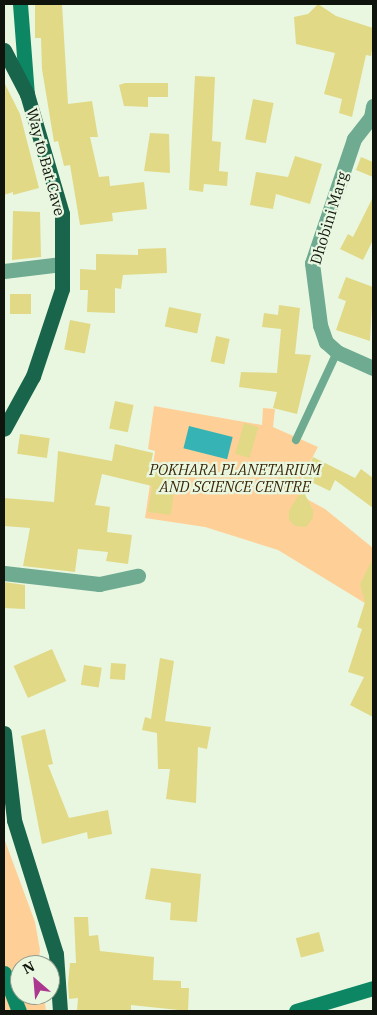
<!DOCTYPE html>
<style>
body{margin:0}
#map{position:relative;width:377px;height:1015px;overflow:hidden;background:#e9f7e1;font-family:"IBM Plex Serif",serif}
div>[style]{position:absolute}
[style*='--x']{left:calc(var(--x)*1px);top:calc(var(--y)*1px);width:calc(var(--w)*1px);rotate:calc(var(--a)*1deg)}
.green>*{inset:0;background:#fed097}
.water>*{inset:0;background:#36b3b5;transform-origin:0 0}
.building>*{inset:0;background:#e1d985;transform-origin:0 0}
.lane>*{height:8px;margin:-4px;padding:0 4px;transform-origin:4px;border-radius:4px;background:#6eab91}
.street>*{height:15px;margin:-7.5px;padding:0 7.5px;transform-origin:7.5px;border-radius:7.5px;background:#6eab91}
.secondary>*{height:15px;margin:-7.5px;padding:0 7.5px;transform-origin:7.5px;border-radius:7.5px;background:#0d8763}
.primary>*{height:15px;margin:-7.5px;padding:0 7.5px;transform-origin:7.5px;border-radius:7.5px;background:#18654b}
span{translate:-50% -50%;white-space:nowrap;text-align:center;line-height:1.15;-webkit-text-stroke:4.5px #e9f7e1;paint-order:stroke}
.street-label{font-size:15px;color:#0f140c}
.park-label{font-size:15px;color:#3a2505;font-style:italic}
.frame{position:absolute;inset:0;border:5px solid #0f140c;pointer-events:none}
.north{position:absolute;left:10px;top:955px;width:50px;height:50px;box-sizing:border-box;background:#e9f7e1;border:1px solid #929c8c;border-radius:50%;rotate:333deg;font-size:14px;font-weight:700;line-height:20px;text-align:center;color:#0f140c}
.north::after{content:'';display:block;margin:auto;width:18px;height:22px;background:#ac378f;clip-path:polygon(50% 0,100% 100%,50% 72%,0 100%)}
</style>
<div id="map">
<div class="green">
<div style="clip-path:polygon(154px 406px,262px 425px,263px 408px,275px 409px,273px 427px,318px 447px,294px 492px,325px 509px,373px 548px,373px 608px,278px 550px,205px 527px,145px 518px,155px 451px,148px 449px)"></div>
<div style="clip-path:polygon(4px 838px,35px 922px,40px 950px,38px 965px,20px 965px,20px 993px,13px 1011px,4px 1011px)"></div>
<div style="clip-path:polygon(21px 995px,44px 995px,46px 1011px,27px 1011px)"></div>
</div>
<div class="water">
<div style="left:189px;top:426px;width:45px;height:23px;rotate:14deg"></div>
</div>
<div class="building">
<div style="clip-path:polygon(35px 4px,62px 4px,68px 104px,92px 101px,98px 137px,90px 137px,99px 177px,109px 176px,110px 186px,144px 182px,147px 209px,112px 213px,113px 221px,80px 225px,70px 165px,64px 166px,58px 141px,54px 142px,42px 69px,41px 38px,35px 38px)"></div>
<div style="clip-path:polygon(318px 4px,336px 16px,373px 28px,373px 44px,371px 56px,366px 55px,352px 117px,339px 113px,342px 99px,324px 94px,335px 53px,296px 44px,294px 17px,308px 14px)"></div>
<div style="clip-path:polygon(195px 76px,215px 77px,212px 141px,221px 142px,219px 171px,228px 172px,227px 186px,204px 184px,203px 192px,189px 190px)"></div>
<div style="clip-path:polygon(4px 82px,20px 114px,39px 188px,13px 195px,13px 192px,4px 195px)"></div>
<div style="clip-path:polygon(125px 83px,168px 83px,168px 97px,148px 97px,148px 107px,124px 106px,119px 85px)"></div>
<div style="left:253px;top:99px;width:21px;height:41px;rotate:11deg"></div>
<div style="clip-path:polygon(150px 133px,169px 134px,170px 173px,144px 171px)"></div>
<div style="clip-path:polygon(295px 156px,322px 164px,310px 204px,276px 194px,273px 209px,250px 205px,256px 172px,288px 177px)"></div>
<div style="clip-path:polygon(361px 157px,373px 162px,373px 177px,356px 170px)"></div>
<div style="clip-path:polygon(373px 197px,373px 240px,363px 260px,340px 249px,348px 234px,353px 237px)"></div>
<div style="clip-path:polygon(13px 211px,40px 212px,41px 257px,12px 260px)"></div>
<div style="clip-path:polygon(166px 248px,167px 273px,123px 275px,121px 289px,115px 288px,115px 313px,87px 312px,88px 290px,80px 290px,80px 269px,96px 270px,96px 254px,138px 255px,138px 249px)"></div>
<div style="clip-path:polygon(346px 277px,373px 287px,370px 341px,336px 330px,346px 301px,338px 298px)"></div>
<div style="left:10px;top:294px;width:21px;height:20px"></div>
<div style="clip-path:polygon(279px 305px,300px 308px,295px 354px,311px 355px,297px 414px,273px 408px,277px 392px,239px 387px,241px 372px,277px 373px,281px 329px,262px 327px,264px 313px,278px 315px)"></div>
<div style="left:169px;top:307px;width:33px;height:20px;rotate:12deg"></div>
<div style="left:70px;top:320px;width:21px;height:30px;rotate:11deg"></div>
<div style="left:216px;top:336px;width:14px;height:26px;rotate:12deg"></div>
<div style="left:115px;top:401px;width:19px;height:28px;rotate:12deg"></div>
<div style="left:244px;top:423px;width:15px;height:32px;rotate:16deg"></div>
<div style="left:20px;top:434px;width:30px;height:20px;rotate:8deg"></div>
<div style="clip-path:polygon(115px 444px,153px 453px,151px 463px,177px 466px,171px 515px,148px 512px,152px 486px,102px 474px,95px 505px,110px 507px,107px 532px,132px 535px,128px 564px,106px 561px,108px 552px,78px 549px,75px 572px,23px 566px,30px 528px,4px 526px,4px 498px,54px 502px,58px 451px,112px 461px)"></div>
<div style="clip-path:polygon(313px 457px,355px 478px,361px 469px,373px 478px,373px 508px,335px 480px,330px 491px,303px 478px)"></div>
<div style="clip-path:polygon(282px 469px,294px 473px,313px 510px,313px 518px,306px 527px,295px 526px,289px 520px,289px 511px,299px 494px,276px 487px)"></div>
<div style="clip-path:polygon(373px 558px,373px 717px,350px 705px,364px 677px,348px 672px,362px 629px,357px 627px,365px 602px,360px 584px)"></div>
<div style="clip-path:polygon(4px 582px,25px 585px,25px 609px,4px 608px)"></div>
<div style="left:52px;top:649px;width:35px;height:42px;rotate:66deg"></div>
<div style="clip-path:polygon(160px 658px,174px 661px,165px 721px,211px 727px,207px 749px,198px 747px,196px 803px,166px 799px,170px 769px,158px 769px,157px 733px,142px 730px,145px 717px,151px 719px)"></div>
<div style="left:111px;top:663px;width:15px;height:16px;rotate:4deg"></div>
<div style="left:84px;top:665px;width:18px;height:20px;rotate:9deg"></div>
<div style="clip-path:polygon(45px 729px,53px 764px,48px 765px,69px 818px,108px 810px,112px 834px,88px 839px,87px 832px,42px 844px,21px 736px)"></div>
<div style="clip-path:polygon(151px 868px,201px 874px,197px 922px,170px 920px,171px 903px,145px 899px)"></div>
<div style="clip-path:polygon(74px 917px,88px 917px,89px 936px,98px 935px,100px 951px,154px 957px,153px 980px,181px 981px,181px 988px,189px 988px,188px 1011px,131px 1005px,131px 1011px,77px 1011px,78px 998px,69px 999px,68px 984px,70px 963px,76px 963px)"></div>
<div style="left:319px;top:932px;width:20px;height:24px;rotate:75deg"></div>
</div>
<div class="lane">
<div style="--x:296;--y:440;--w:97;--a:-65"></div>
</div>
<div class="street">
<div style="--x:373;--y:106;--w:11;--a:100"></div>
<div style="--x:371;--y:117;--w:28;--a:128"></div>
<div style="--x:354;--y:139;--w:131;--a:108.7"></div>
<div style="--x:312;--y:263;--w:63;--a:82.6"></div>
<div style="--x:320;--y:325;--w:18;--a:71"></div>
<div style="--x:326;--y:342;--w:15;--a:42"></div>
<div style="--x:337;--y:352;--w:39;--a:24"></div>
<div style="--x:4;--y:271;--w:58;--a:-6.9"></div>
<div style="--x:4;--y:573;--w:96;--a:6.6"></div>
<div style="--x:99;--y:584;--w:40;--a:-12"></div>
</div>
<div class="secondary">
<div style="--x:20;--y:4;--w:90;--a:85.6"></div>
<div style="--x:4;--y:973;--w:41;--a:68.5"></div>
<div style="--x:296;--y:1011;--w:80;--a:-16.6"></div>
</div>
<div class="primary">
<div style="--x:4;--y:50;--w:50;--a:62.4"></div>
<div style="--x:27;--y:94;--w:125;--a:73.7"></div>
<div style="--x:62;--y:214;--w:75;--a:90"></div>
<div style="--x:62;--y:289;--w:92;--a:108.4"></div>
<div style="--x:33;--y:376;--w:60;--a:118.7"></div>
<div style="--x:4;--y:733;--w:88;--a:83.4"></div>
<div style="--x:14;--y:820;--w:140;--a:72.6"></div>
<div style="--x:56;--y:954;--w:57;--a:86"></div>
</div>
<div class="street-label">
<span style="left:46px;top:162px;rotate:75deg">Way to Bat Cave</span>
<span style="left:329px;top:218px;rotate:-73deg">Dhobini Marg</span>
</div>
<div class="park-label">
<span style="left:235px;top:478px">POKHARA PLANETARIUM<br>AND SCIENCE CENTRE</span>
</div>
<div class="frame"></div>
<div class="north">N</div>
</div>
